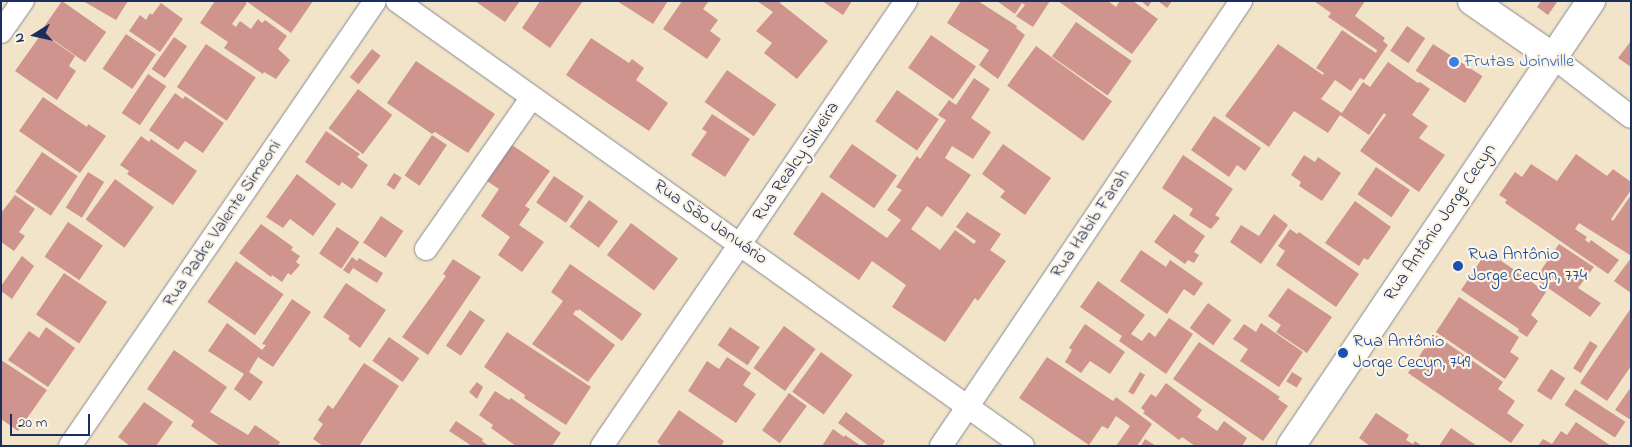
<!DOCTYPE html>
<meta charset="utf-8">
<style>
body{margin:0}
#map{position:relative;width:1632px;height:447px;overflow:hidden;background:#f2e4c8;font-family:"Indie Flower",sans-serif}
div>[style]{position:absolute}
[style*='--x']{left:calc(var(--x)*1px);top:calc(var(--y)*1px);width:calc(var(--w)*1px);rotate:calc(var(--a)*1deg)}
.building>*{inset:0;background:#cf948d;transform-origin:0 0}
.roads{filter:drop-shadow(0 0 1px #868a93) drop-shadow(0 0 1px #868a93)}
.street>*{height:22px;margin:-11px;padding:0 11px;transform-origin:11px;border-radius:11px;background:#fff}
.secondary>*{height:28px;margin:-14px;padding:0 14px;transform-origin:14px;border-radius:14px;background:#fff}
.dots>*{width:14px;height:14px;translate:-50% -50%;box-sizing:border-box;border:2px solid #fcf5e5;border-radius:50%}
span{translate:-50% -50%;white-space:nowrap;text-align:center;line-height:1.15;-webkit-text-stroke:4.5px #fcf5e5;paint-order:stroke}
.shop-label{font-size:18px;color:#366cbe}
.left{translate:0 -50%;text-align:left}
.street-label{font-size:18px;color:#1b2f5e}
.transit-label{font-size:18px;color:#164399}
.frame{position:absolute;inset:0;border:2px solid #1b2f5e;pointer-events:none}
.north{position:absolute;left:10px;top:10px;width:50px;height:50px;-webkit-text-stroke:4px #fcf5e5;paint-order:stroke;rotate:260deg;font-size:14px;font-weight:700;line-height:20px;text-align:center;color:#1b2f5e}
.north::after{content:'';display:block;margin:auto;width:18px;height:22px;background:#1b2f5e;clip-path:polygon(50% 0,100% 100%,50% 72%,0 100%)}
.scale{position:absolute;left:10px;top:414px;width:80px;height:22px;box-sizing:border-box;border:2px solid #1b2f5e;border-top:0;padding-left:6px;font-size:15px;line-height:18px;white-space:nowrap;color:#1b2f5e;-webkit-text-stroke:4px #fcf5e5;paint-order:stroke}
</style>
<div id="map">
<div class="building">
<div style="left:62px;top:1px;width:54px;height:37px;rotate:35deg"></div>
<div style="clip-path:polygon(83px 1px,128px 1px,116px 20px)"></div>
<div style="clip-path:polygon(215px 1px,244px 1px,247px 3px,232px 24px,236px 27px,240px 21px,251px 29px,258px 19px,262px 23px,265px 20px,287px 36px,278px 49px,290px 60px,276px 79px,264px 72px,263px 74px,224px 48px,228px 42px,200px 23px)"></div>
<div style="clip-path:polygon(246px 1px,313px 1px,291px 33px)"></div>
<div style="clip-path:polygon(475px 1px,520px 1px,505px 22px)"></div>
<div style="clip-path:polygon(540px 1px,583px 1px,550px 48px,522px 28px)"></div>
<div style="clip-path:polygon(617px 1px,668px 1px,653px 24px)"></div>
<div style="clip-path:polygon(682px 1px,709px 1px,703px 9px,718px 20px,710px 31px,721px 39px,707px 59px,663px 29px)"></div>
<div style="clip-path:polygon(757px 1px,781px 1px,780px 3px,828px 41px,797px 79px,764px 53px,772px 43px,756px 31px,773px 12px)"></div>
<div style="clip-path:polygon(822px 1px,852px 1px,843px 15px)"></div>
<div style="clip-path:polygon(961px 1px,978px 1px,1017px 26px,1016px 28px,1025px 35px,998px 79px,979px 65px,989px 50px,947px 23px)"></div>
<div style="clip-path:polygon(997px 1px,1050px 1px,1033px 27px,1016px 16px,1025px 5px,1022px 3px,1015px 14px)"></div>
<div style="clip-path:polygon(1058px 1px,1108px 1px,1116px 7px,1120px 1px,1133px 1px,1158px 19px,1132px 54px)"></div>
<div style="clip-path:polygon(1141px 1px,1152px 1px,1148px 7px)"></div>
<div style="clip-path:polygon(1158px 1px,1172px 1px,1167px 8px)"></div>
<div style="clip-path:polygon(1314px 1px,1365px 1px,1355px 16px,1385px 38px,1383px 41px,1388px 45px,1364px 80px,1360px 78px,1351px 91px,1335px 80px,1321px 99px,1342px 113px,1363px 82px,1370px 87px,1388px 62px,1418px 83px,1420px 82px,1430px 89px,1412px 115px,1428px 126px,1419px 138px,1445px 155px,1419px 192px,1360px 151px,1386px 115px,1384px 113px,1369px 135px,1340px 115px,1328px 133px,1294px 111px,1269px 147px,1225px 116px,1278px 44px,1323px 75px,1324px 73px,1316px 68px,1342px 30px,1376px 53px,1377px 50px,1328px 17px,1331px 13px)"></div>
<div style="clip-path:polygon(1541px 1px,1556px 1px,1557px 2px,1548px 15px,1537px 7px)"></div>
<div style="clip-path:polygon(161px 3px,183px 19px,160px 52px,129px 31px,140px 15px,146px 20px,150px 13px,152px 15px)"></div>
<div style="left:1076px;top:22px;width:68px;height:42px;rotate:35deg"></div>
<div style="left:1407px;top:26px;width:22px;height:30px;rotate:34deg"></div>
<div style="clip-path:polygon(42px 33px,75px 56px,69px 66px,76px 71px,57px 100px,15px 71px)"></div>
<div style="left:126px;top:34px;width:36px;height:42px;rotate:34deg"></div>
<div style="left:931px;top:35px;width:55px;height:40px;rotate:35deg"></div>
<div style="left:174px;top:37px;width:16px;height:39px;rotate:35deg"></div>
<div style="clip-path:polygon(591px 38px,629px 63px,632px 59px,644px 68px,636px 80px,668px 103px,649px 131px,566px 75px)"></div>
<div style="clip-path:polygon(1631px 41px,1631px 67px,1618px 58px)"></div>
<div style="left:206px;top:44px;width:60px;height:52px;rotate:34deg"></div>
<div style="left:1433px;top:44px;width:59px;height:32px;rotate:33deg"></div>
<div style="left:1036px;top:46px;width:94px;height:49px;rotate:36deg"></div>
<div style="left:372px;top:49px;width:11px;height:36px;rotate:38deg"></div>
<div style="clip-path:polygon(416px 61px,495px 114px,468px 153px,435px 132px,432px 134px,387px 103px)"></div>
<div style="left:727px;top:70px;width:60px;height:39px;rotate:35deg"></div>
<div style="left:148px;top:74px;width:22px;height:47px;rotate:34deg"></div>
<div style="clip-path:polygon(974px 78px,990px 89px,971px 118px,991px 132px,973px 159px,952px 146px,945px 158px,971px 175px,942px 217px,927px 206px,911px 229px,940px 250px,955px 230px,974px 244px,976px 241px,956px 227px,967px 212px,1001px 234px,990px 250px,1006px 261px,978px 301px,975px 298px,945px 342px,892px 307px,906px 285px,872px 261px,859px 280px,793px 234px,822px 192px,887px 238px,901px 220px,887px 210px,902px 190px,896px 187px,917px 156px,920px 159px,946px 120px,938px 115px,949px 100px,956px 105px)"></div>
<div style="left:358px;top:89px;width:43px;height:49px;rotate:37deg"></div>
<div style="left:897px;top:90px;width:51px;height:38px;rotate:35deg"></div>
<div style="clip-path:polygon(175px 93px,183px 99px,185px 96px,224px 123px,203px 153px,185px 141px,178px 150px,149px 130px)"></div>
<div style="clip-path:polygon(43px 97px,87px 127px,88px 124px,106px 136px,80px 173px,19px 131px)"></div>
<div style="clip-path:polygon(712px 114px,750px 139px,725px 177px,691px 155px,707px 132px,702px 129px)"></div>
<div style="clip-path:polygon(1214px 116px,1261px 148px,1245px 171px,1237px 165px,1229px 177px,1191px 150px)"></div>
<div style="clip-path:polygon(326px 131px,360px 154px,357px 157px,368px 165px,352px 189px,342px 182px,339px 186px,305px 162px)"></div>
<div style="left:432px;top:135px;width:18px;height:49px;rotate:34deg"></div>
<div style="clip-path:polygon(141px 136px,149px 142px,151px 139px,197px 171px,173px 205px,127px 174px,129px 171px,120px 165px)"></div>
<div style="clip-path:polygon(506px 141px,550px 171px,525px 206px,530px 209px,519px 225px,544px 242px,522px 272px,498px 255px,510px 237px,481px 216px,499px 189px,481px 177px)"></div>
<div style="left:852px;top:144px;width:55px;height:40px;rotate:35deg"></div>
<div style="clip-path:polygon(1003px 144px,1051px 178px,1025px 215px,1000px 197px,1005px 191px,982px 174px)"></div>
<div style="left:42px;top:152px;width:43px;height:48px;rotate:34deg"></div>
<div style="clip-path:polygon(1576px 154px,1607px 176px,1613px 169px,1631px 182px,1631px 190px,1611px 219px,1613px 221px,1631px 195px,1630px 255px,1579px 223px,1575px 229px,1587px 237px,1585px 240px,1589px 243px,1591px 240px,1619px 260px,1608px 274px,1505px 203px,1507px 200px,1499px 195px,1515px 172px,1522px 177px,1531px 164px,1557px 181px)"></div>
<div style="clip-path:polygon(1183px 155px,1233px 189px,1215px 215px,1220px 218px,1211px 229px,1189px 215px,1193px 209px,1162px 188px)"></div>
<div style="clip-path:polygon(1304px 155px,1315px 162px,1318px 157px,1341px 173px,1322px 201px,1299px 186px,1301px 182px,1291px 175px)"></div>
<div style="left:1376px;top:167px;width:41px;height:33px;rotate:34deg"></div>
<div style="left:88px;top:172px;width:19px;height:42px;rotate:32deg"></div>
<div style="left:394px;top:173px;width:9px;height:14px;rotate:32deg"></div>
<div style="clip-path:polygon(297px 174px,336px 204px,313px 236px,290px 219px,283px 228px,266px 217px)"></div>
<div style="left:554px;top:176px;width:36px;height:32px;rotate:34deg"></div>
<div style="left:115px;top:179px;width:48px;height:50px;rotate:36deg"></div>
<div style="clip-path:polygon(15px 195px,35px 209px,19px 232px,25px 236px,14px 251px,1px 242px,1px 213px)"></div>
<div style="left:589px;top:200px;width:36px;height:33px;rotate:36deg"></div>
<div style="clip-path:polygon(1355px 201px,1391px 227px,1368px 260px,1364px 258px,1359px 266px,1325px 243px)"></div>
<div style="clip-path:polygon(1174px 214px,1205px 236px,1194px 252px,1199px 255px,1194px 263px,1188px 260px,1185px 264px,1154px 242px)"></div>
<div style="clip-path:polygon(1274px 214px,1288px 225px,1261px 264px,1230px 242px,1241px 225px,1259px 236px)"></div>
<div style="left:381px;top:216px;width:27px;height:32px;rotate:34deg"></div>
<div style="left:68px;top:222px;width:42px;height:42px;rotate:34deg"></div>
<div style="left:631px;top:223px;width:59px;height:40px;rotate:37deg"></div>
<div style="clip-path:polygon(261px 224px,293px 247px,291px 250px,300px 256px,296px 262px,300px 265px,291px 275px,288px 273px,282px 282px,272px 275px,271px 277px,239px 253px)"></div>
<div style="left:337px;top:227px;width:27px;height:32px;rotate:34deg"></div>
<div style="clip-path:polygon(1290px 229px,1297px 234px,1299px 232px,1359px 274px,1336px 307px,1276px 265px,1285px 251px,1278px 246px)"></div>
<div style="clip-path:polygon(1559px 244px,1594px 267px,1578px 288px,1601px 303px,1590px 317px,1535px 279px)"></div>
<div style="clip-path:polygon(1141px 250px,1166px 267px,1170px 260px,1203px 283px,1194px 296px,1184px 289px,1167px 314px,1120px 281px)"></div>
<div style="clip-path:polygon(1487px 251px,1546px 292px,1531px 315px,1538px 321px,1527px 337px,1518px 331px,1519px 329px,1461px 290px)"></div>
<div style="clip-path:polygon(22px 256px,34px 266px,12px 299px,1px 291px,1px 286px)"></div>
<div style="clip-path:polygon(352px 257px,357px 261px,359px 258px,383px 273px,377px 283px,353px 268px,349px 274px,343px 270px)"></div>
<div style="clip-path:polygon(1631px 258px,1631px 293px,1614px 281px)"></div>
<div style="clip-path:polygon(453px 259px,481px 277px,428px 355px,402px 337px,446px 276px,443px 274px)"></div>
<div style="left:236px;top:261px;width:58px;height:50px;rotate:35deg"></div>
<div style="clip-path:polygon(570px 264px,642px 314px,622px 341px,579px 309px,578px 311px,576px 310px,573px 314px,615px 345px,588px 382px,532px 344px,563px 301px,551px 292px)"></div>
<div style="left:64px;top:273px;width:52px;height:50px;rotate:34deg"></div>
<div style="clip-path:polygon(1098px 281px,1145px 315px,1131px 334px,1142px 341px,1149px 332px,1155px 337px,1169px 318px,1193px 334px,1166px 374px,1119px 341px,1122px 336px,1080px 307px)"></div>
<div style="clip-path:polygon(346px 283px,386px 310px,360px 348px,348px 339px,350px 336px,323px 317px)"></div>
<div style="clip-path:polygon(1288px 288px,1332px 317px,1307px 353px,1276px 332px,1281px 325px,1268px 316px)"></div>
<div style="clip-path:polygon(1459px 297px,1519px 337px,1510px 352px,1519px 358px,1505px 379px,1436px 332px)"></div>
<div style="clip-path:polygon(292px 299px,311px 312px,273px 367px,258px 357px,249px 372px,263px 382px,250px 401px,234px 389px,244px 374px,208px 351px,227px 323px,262px 350px,266px 345px,262px 344px)"></div>
<div style="left:1208px;top:303px;width:29px;height:31px;rotate:36deg"></div>
<div style="clip-path:polygon(1631px 308px,1631px 366px,1607px 401px,1580px 383px)"></div>
<div style="left:470px;top:310px;width:18px;height:43px;rotate:34deg"></div>
<div style="clip-path:polygon(1261px 323px,1303px 352px,1279px 387px,1240px 361px,1248px 349px,1233px 339px,1244px 324px,1256px 332px)"></div>
<div style="clip-path:polygon(1085px 324px,1125px 352px,1110px 374px,1090px 361px,1081px 373px,1065px 362px,1072px 350px,1069px 348px)"></div>
<div style="left:784px;top:326px;width:39px;height:52px;rotate:36deg"></div>
<div style="clip-path:polygon(46px 327px,75px 348px,48px 387px,8px 360px,29px 331px,39px 338px)"></div>
<div style="left:730px;top:327px;width:36px;height:22px;rotate:34deg"></div>
<div style="clip-path:polygon(507px 332px,591px 387px,566px 425px,524px 398px,525px 395px,484px 367px)"></div>
<div style="clip-path:polygon(1434px 334px,1503px 382px,1498px 389px,1515px 401px,1507px 413px,1524px 425px,1511px 443px,1408px 373px)"></div>
<div style="left:389px;top:337px;width:37px;height:29px;rotate:35deg"></div>
<div style="left:1590px;top:341px;width:9px;height:32px;rotate:32deg"></div>
<div style="clip-path:polygon(1199px 342px,1280px 397px,1278px 399px,1288px 406px,1263px 441px,1173px 379px)"></div>
<div style="clip-path:polygon(174px 350px,227px 387px,210px 412px,248px 435px,255px 425px,280px 442px,278px 446px,220px 446px,191px 426px,194px 421px,147px 389px)"></div>
<div style="left:821px;top:352px;width:39px;height:49px;rotate:36deg"></div>
<div style="clip-path:polygon(727px 357px,751px 373px,743px 385px,756px 394px,736px 423px,688px 391px,707px 361px,719px 369px)"></div>
<div style="clip-path:polygon(1047px 357px,1113px 401px,1116px 397px,1152px 424px,1137px 446px,1116px 446px,1130px 426px,1116px 416px,1108px 429px,1102px 426px,1089px 445px,1019px 398px)"></div>
<div style="clip-path:polygon(1px 360px,47px 390px,18px 431px,1px 419px)"></div>
<div style="clip-path:polygon(364px 363px,399px 386px,359px 446px,323px 446px,313px 439px,323px 424px,318px 420px,328px 405px,333px 409px)"></div>
<div style="left:1551px;top:369px;width:17px;height:26px;rotate:33deg"></div>
<div style="left:1140px;top:372px;width:6px;height:23px;rotate:31deg"></div>
<div style="left:1292px;top:372px;width:12px;height:11px;rotate:31deg"></div>
<div style="clip-path:polygon(477px 382px,483px 387px,477px 399px,469px 392px)"></div>
<div style="clip-path:polygon(1166px 383px,1202px 410px,1197px 417px,1217px 431px,1224px 421px,1247px 438px,1242px 446px,1195px 446px,1182px 437px,1179px 440px,1143px 413px,1145px 411px,1141px 408px,1151px 394px,1156px 397px)"></div>
<div style="clip-path:polygon(1631px 387px,1631px 420px,1615px 410px)"></div>
<div style="left:1575px;top:389px;width:60px;height:19px;rotate:33deg"></div>
<div style="clip-path:polygon(495px 391px,509px 400px,511px 398px,561px 433px,552px 446px,516px 446px,491px 428px,493px 425px,479px 415px)"></div>
<div style="left:789px;top:393px;width:22px;height:46px;rotate:36deg"></div>
<div style="clip-path:polygon(144px 402px,173px 422px,156px 446px,130px 446px,118px 437px)"></div>
<div style="clip-path:polygon(679px 410px,724px 441px,721px 446px,662px 446px,657px 442px)"></div>
<div style="clip-path:polygon(846px 412px,885px 441px,882px 446px,869px 446px,838px 423px)"></div>
<div style="clip-path:polygon(1376px 413px,1409px 435px,1406px 440px,1413px 444px,1415px 441px,1422px 446px,1370px 446px,1359px 438px)"></div>
<div style="clip-path:polygon(456px 421px,483px 439px,482px 441px,489px 446px,472px 446px,449px 431px)"></div>
<div style="clip-path:polygon(1576px 422px,1611px 446px,1538px 446px,1543px 439px,1552px 444px,1561px 431px,1567px 435px)"></div>
<div style="clip-path:polygon(1451px 428px,1477px 446px,1439px 446px)"></div>
<div style="clip-path:polygon(833px 429px,844px 437px,845px 435px,861px 446px,822px 446px)"></div>
<div style="clip-path:polygon(1145px 439px,1156px 446px,1141px 446px)"></div>
</div>
<div class="roads">
<div class="street">
<div style="--x:397;--y:1;--w:768;--a:35.41"></div>
<div style="--x:1;--y:32;--w:38;--a:-55"></div>
<div style="--x:1553;--y:57;--w:98;--a:37.6"></div>
<div style="--x:426;--y:249;--w:185;--a:-55.1"></div>
<div style="--x:70;--y:446;--w:539;--a:-55.57"></div>
<div style="--x:602;--y:446;--w:539;--a:-55.66"></div>
<div style="--x:941;--y:446;--w:537;--a:-56.01"></div>
</div>
<div class="secondary">
<div style="--x:1472;--y:1;--w:98;--a:34.7"></div>
<div style="--x:1291;--y:446;--w:537;--a:-56.01"></div>
</div>
</div>
<div class="dots">
<div style="left:1454px;top:62px;background:#3f7fe0"></div>
<div style="left:1458px;top:266px;background:#1a4fb4"></div>
<div style="left:1343px;top:353px;background:#1a4fb4"></div>
</div>
<div class="shop-label">
<span class="left" style="left:1464px;top:62px">Frutas Joinville</span>
</div>
<div class="street-label">
<span style="left:797px;top:162px;rotate:-56deg">Rua Realcy Silveira</span>
<span style="left:710px;top:223px;rotate:35deg">Rua São Januário</span>
<span style="left:1441px;top:223px;rotate:-56deg">Rua Antônio Jorge Cecyn</span>
<span style="left:223px;top:224px;rotate:-56deg">Rua Padre Valente Simeoni</span>
<span style="left:1091px;top:224px;rotate:-56deg">Rua Habib Farah</span>
</div>
<div class="transit-label">
<span class="left" style="left:1468px;top:266px">Rua Antônio<br>Jorge Cecyn, 774</span>
<span class="left" style="left:1353px;top:353px">Rua Antônio<br>Jorge Cecyn, 749</span>
</div>
<div class="frame"></div>
<div class="north">N</div>
<div class="scale">20 m</div>
</div>
